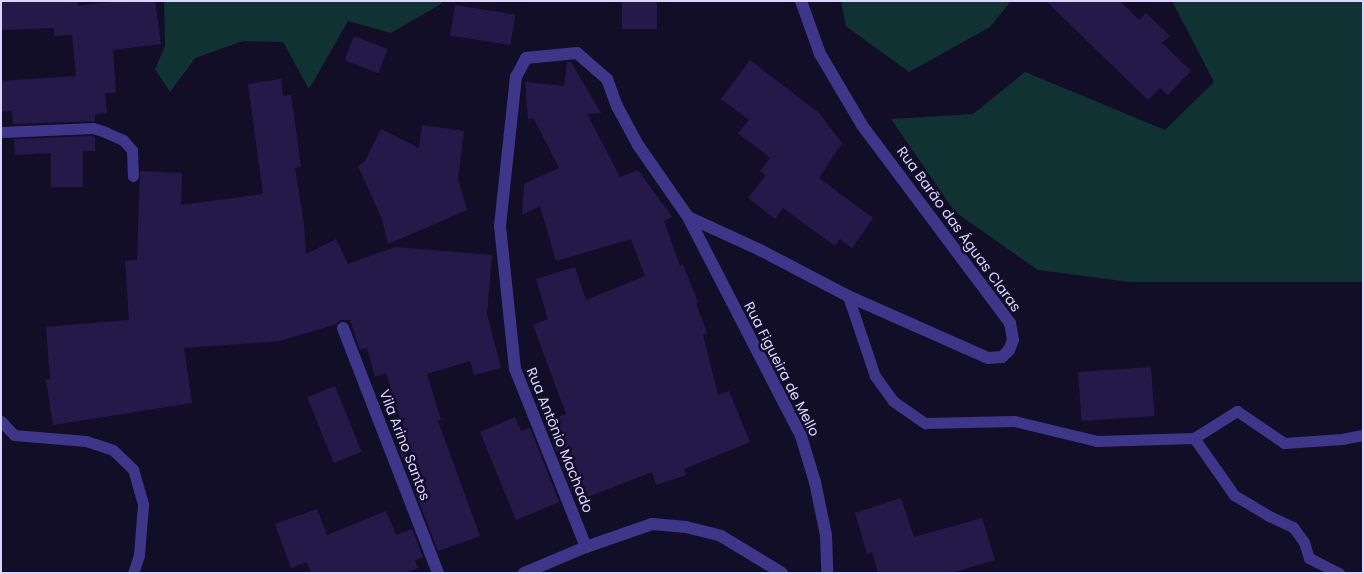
<!DOCTYPE html>
<meta charset="utf-8">
<style>
body{margin:0}
#map{position:relative;width:1364px;height:574px;overflow:hidden;background:#130e28;font-family:Poppins,sans-serif}
div>[style]{position:absolute}
[style*='--x']{left:calc(var(--x)*1px);top:calc(var(--y)*1px);width:calc(var(--w)*1px);rotate:calc(var(--a)*1deg)}
.green>*{inset:0;background:#113232}
.building>*{inset:0;background:#25194a;transform-origin:0 0}
.service>*{height:11px;margin:-5.5px;padding:0 5.5px;transform-origin:5.5px;border-radius:5.5px;background:#3d3689}
.minor>*{height:12px;margin:-6px;padding:0 6px;transform-origin:6px;border-radius:6px;background:#3d3689}
span{translate:-50% -50%;white-space:nowrap;text-align:center;line-height:1.15;-webkit-text-stroke:5px #130e28;paint-order:stroke}
.street-label{font-size:14px;color:#dbd5ff}
.frame{position:absolute;inset:0;border:2px solid #dbd5ff;pointer-events:none}
</style>
<div id="map">
<div class="green">
<div style="clip-path:polygon(164px 1px,441px 1px,441px 4px,391px 33px,348px 21px,309px 89px,283px 42px,243px 41px,195px 58px,170px 92px,155px 69px,165px 46px)"></div>
<div style="clip-path:polygon(841px 1px,1011px 1px,990px 27px,909px 72px,846px 26px)"></div>
<div style="clip-path:polygon(1172px 1px,1363px 1px,1363px 282px,1130px 282px,1038px 270px,955px 212px,891px 119px,973px 114px,1025px 72px,1165px 130px,1214px 82px)"></div>
</div>
<div class="building">
<div style="clip-path:polygon(1px 1px,78px 1px,78px 6px,117px 1px,155px 1px,161px 44px,113px 50px,116px 93px,105px 93px,107px 113px,95px 114px,95px 121px,13px 124px,12px 111px,1px 111px,1px 81px,76px 76px,72px 35px,54px 36px,54px 28px,1px 30px)"></div>
<div style="left:622px;top:1px;width:35px;height:28px"></div>
<div style="clip-path:polygon(1046px 1px,1120px 1px,1139px 20px,1146px 13px,1170px 36px,1162px 43px,1191px 71px,1168px 95px,1160px 88px,1148px 100px)"></div>
<div style="left:455px;top:5px;width:61px;height:31px;rotate:9deg"></div>
<div style="left:354px;top:36px;width:36px;height:26px;rotate:21deg"></div>
<div style="clip-path:polygon(750px 60px,819px 113px,842px 143px,819px 178px,873px 218px,852px 248px,840px 239px,835px 246px,783px 208px,775px 219px,748px 198px,766px 175px,760px 171px,770px 158px,738px 133px,749px 120px,721px 99px)"></div>
<div style="clip-path:polygon(567px 62px,571px 62px,601px 113px,587px 114px,620px 177px,638px 170px,672px 217px,664px 221px,680px 266px,683px 265px,698px 302px,696px 303px,707px 333px,703px 335px,718px 395px,729px 391px,750px 442px,684px 469px,686px 475px,656px 485px,652px 472px,580px 500px,578px 494px,574px 496px,545px 422px,566px 414px,533px 325px,548px 319px,536px 279px,575px 267px,586px 300px,645px 276px,631px 239px,556px 261px,540px 206px,522px 215px,524px 184px,559px 168px,534px 119px,528px 119px,525px 82px,564px 86px)"></div>
<div style="clip-path:polygon(281px 79px,283px 96px,291px 95px,301px 167px,295px 168px,304px 224px,306px 254px,336px 239px,348px 264px,395px 247px,492px 255px,487px 314px,501px 368px,474px 375px,470px 361px,427px 374px,441px 420px,438px 421px,480px 536px,438px 551px,399px 450px,409px 447px,386px 373px,375px 377px,367px 348px,360px 350px,350px 320px,341px 320px,336px 324px,280px 341px,184px 348px,192px 403px,53px 425px,46px 380px,50px 379px,46px 327px,129px 320px,125px 261px,137px 260px,140px 171px,182px 173px,181px 205px,263px 194px,248px 84px)"></div>
<div style="clip-path:polygon(422px 125px,464px 131px,458px 179px,467px 210px,388px 244px,382px 219px,358px 166px,365px 161px,381px 129px,419px 148px)"></div>
<div style="clip-path:polygon(92px 136px,95px 137px,95px 151px,83px 151px,83px 187px,51px 187px,51px 153px,15px 155px,14px 139px)"></div>
<div style="left:1151px;top:367px;width:49px;height:73px;rotate:86deg"></div>
<div style="left:335px;top:386px;width:71px;height:30px;rotate:68deg"></div>
<div style="clip-path:polygon(515px 417px,521px 431px,530px 428px,559px 502px,516px 520px,480px 432px)"></div>
<div style="clip-path:polygon(901px 498px,914px 537px,982px 518px,995px 560px,951px 573px,878px 573px,872px 552px,867px 554px,855px 513px)"></div>
<div style="clip-path:polygon(317px 509px,327px 535px,386px 511px,396px 535px,412px 529px,423px 557px,415px 560px,418px 568px,406px 573px,311px 573px,307px 562px,291px 568px,275px 524px)"></div>
</div>
<div class="service">
<div style="--x:1;--y:132;--w:92;--a:-2.5"></div>
<div style="--x:93;--y:128;--w:13;--a:18"></div>
<div style="--x:105;--y:132;--w:20;--a:24"></div>
<div style="--x:123;--y:140;--w:13;--a:48"></div>
<div style="--x:132;--y:150;--w:26;--a:88"></div>
<div style="--x:848;--y:296;--w:84;--a:71.4"></div>
<div style="--x:875;--y:376;--w:31;--a:54"></div>
<div style="--x:893;--y:401;--w:39;--a:35"></div>
<div style="--x:925;--y:423;--w:89;--a:-1.3"></div>
<div style="--x:1014;--y:421;--w:85;--a:13.5"></div>
<div style="--x:1097;--y:441;--w:97;--a:-1.8"></div>
<div style="--x:1194;--y:438;--w:51;--a:-32.1"></div>
<div style="--x:1237;--y:411;--w:57;--a:34.2"></div>
<div style="--x:1284;--y:443;--w:58;--a:-3.9"></div>
<div style="--x:1342;--y:439;--w:21;--a:-11"></div>
<div style="--x:1;--y:421;--w:19;--a:47"></div>
<div style="--x:14;--y:435;--w:72;--a:4.8"></div>
<div style="--x:86;--y:441;--w:28;--a:18"></div>
<div style="--x:113;--y:450;--w:28;--a:44"></div>
<div style="--x:133;--y:469;--w:37;--a:74"></div>
<div style="--x:143;--y:505;--w:50;--a:94.6"></div>
<div style="--x:139;--y:555;--w:19;--a:108"></div>
<div style="--x:1194;--y:438;--w:70;--a:54.9"></div>
<div style="--x:1234;--y:495;--w:41;--a:31"></div>
<div style="--x:1269;--y:516;--w:26;--a:25"></div>
<div style="--x:1293;--y:527;--w:19;--a:54"></div>
<div style="--x:1304;--y:542;--w:17;--a:73"></div>
<div style="--x:1309;--y:558;--w:34;--a:27"></div>
</div>
<div class="minor">
<div style="--x:688;--y:217;--w:79;--a:24.6"></div>
<div style="--x:760;--y:250;--w:99;--a:27.6"></div>
<div style="--x:848;--y:296;--w:153;--a:23.9"></div>
<div style="--x:988;--y:358;--w:14;--a:-4"></div>
<div style="--x:1002;--y:357;--w:10;--a:-45"></div>
<div style="--x:1009;--y:350;--w:11;--a:-68"></div>
<div style="--x:1013;--y:340;--w:17;--a:-100"></div>
<div style="--x:1010;--y:323;--w:247;--a:-126.8"></div>
<div style="--x:862;--y:125;--w:82;--a:-120.6"></div>
<div style="--x:820;--y:54;--w:56;--a:-109.7"></div>
<div style="--x:343;--y:328;--w:263;--a:68.8"></div>
<div style="--x:586;--y:547;--w:192;--a:-111.7"></div>
<div style="--x:515;--y:369;--w:144;--a:-96"></div>
<div style="--x:500;--y:226;--w:150;--a:-83.9"></div>
<div style="--x:516;--y:77;--w:21;--a:-62"></div>
<div style="--x:526;--y:58;--w:51;--a:-5.6"></div>
<div style="--x:577;--y:53;--w:40;--a:41"></div>
<div style="--x:607;--y:79;--w:29;--a:70"></div>
<div style="--x:617;--y:106;--w:44;--a:61.7"></div>
<div style="--x:638;--y:145;--w:88;--a:55.2"></div>
<div style="--x:688;--y:217;--w:246;--a:62.7"></div>
<div style="--x:801;--y:436;--w:48;--a:73.1"></div>
<div style="--x:815;--y:482;--w:54;--a:78.3"></div>
<div style="--x:826;--y:535;--w:38;--a:88"></div>
<div style="--x:524;--y:573;--w:67;--a:-22.8"></div>
<div style="--x:586;--y:547;--w:70;--a:-19.2"></div>
<div style="--x:652;--y:524;--w:34;--a:5"></div>
<div style="--x:686;--y:527;--w:36;--a:14"></div>
<div style="--x:721;--y:536;--w:71;--a:31.2"></div>
</div>
<div class="street-label">
<span style="left:959px;top:229px;rotate:54deg">Rua Barão das Águas Claras</span>
<span style="left:782px;top:369px;rotate:63deg">Rua Figueira de Mello</span>
<span style="left:560px;top:440px;rotate:68deg">Rua Antônio Machado</span>
<span style="left:405px;top:445px;rotate:69deg">Vila Arino Santos</span>
</div>
<div class="frame"></div>
</div>
